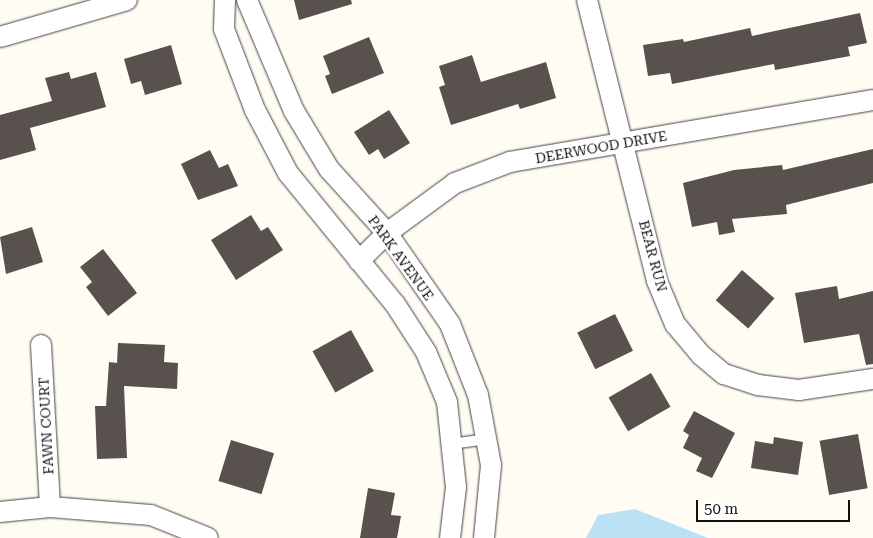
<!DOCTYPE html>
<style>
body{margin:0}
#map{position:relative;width:873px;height:538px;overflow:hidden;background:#fffcf4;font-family:"Roboto Serif",serif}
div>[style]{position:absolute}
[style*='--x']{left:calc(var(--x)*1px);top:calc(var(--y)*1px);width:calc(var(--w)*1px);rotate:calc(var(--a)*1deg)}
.water>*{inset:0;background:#bae2f4}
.building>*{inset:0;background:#59514d;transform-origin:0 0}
.roads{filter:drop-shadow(0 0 1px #434343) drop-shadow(0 0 1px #434343)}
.service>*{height:10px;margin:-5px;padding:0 5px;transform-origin:5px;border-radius:5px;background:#fff}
.minor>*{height:20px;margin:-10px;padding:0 10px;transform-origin:10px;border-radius:10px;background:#fff}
span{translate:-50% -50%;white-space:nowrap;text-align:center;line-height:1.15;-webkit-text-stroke:5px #fff;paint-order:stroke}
.street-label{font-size:14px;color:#101010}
.scale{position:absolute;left:696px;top:500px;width:154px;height:22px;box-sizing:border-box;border:2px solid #101010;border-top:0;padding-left:6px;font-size:15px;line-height:18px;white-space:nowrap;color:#101010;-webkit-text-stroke:4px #fff;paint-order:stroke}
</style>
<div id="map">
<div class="water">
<div style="clip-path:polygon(635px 509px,708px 538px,586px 538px,598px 515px)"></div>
</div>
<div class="building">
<div style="clip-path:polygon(294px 0,351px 0,352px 4px,299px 20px)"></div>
<div style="clip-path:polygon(860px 13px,867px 43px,848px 47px,850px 56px,775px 70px,774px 64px,672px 84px,670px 73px,648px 76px,643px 45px,683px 39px,684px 42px,750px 28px,752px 36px)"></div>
<div style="clip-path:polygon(369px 37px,384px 73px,332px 94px,325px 76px,330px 74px,323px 56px)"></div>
<div style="clip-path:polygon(171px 45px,182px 84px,145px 95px,141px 81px,131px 84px,124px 59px)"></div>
<div style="clip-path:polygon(472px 55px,481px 82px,546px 62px,556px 98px,520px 109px,518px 104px,451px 125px,439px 87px,445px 85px,439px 66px)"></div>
<div style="clip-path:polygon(69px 72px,71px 79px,96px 72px,106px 107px,30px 128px,36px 150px,0 160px,0 115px,52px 101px,45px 78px)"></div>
<div style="clip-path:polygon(389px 110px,410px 143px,384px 159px,378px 149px,369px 155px,354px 132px)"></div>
<div style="clip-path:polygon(873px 149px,873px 183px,786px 205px,787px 214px,732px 219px,735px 232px,719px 235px,717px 222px,692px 227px,683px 183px,734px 170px,782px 165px,783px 170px)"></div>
<div style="clip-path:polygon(210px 150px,219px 168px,228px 164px,238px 186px,198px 200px,181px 164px)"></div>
<div style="clip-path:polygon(251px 215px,261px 231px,268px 227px,283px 250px,236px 280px,211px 240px)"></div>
<div style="clip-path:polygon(32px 227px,43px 262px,6px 274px,0 237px)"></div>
<div style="clip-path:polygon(103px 249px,137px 293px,108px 316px,86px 287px,92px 282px,80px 267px)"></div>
<div style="left:742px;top:270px;width:43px;height:40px;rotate:41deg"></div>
<div style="clip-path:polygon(837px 286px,839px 299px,873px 291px,873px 364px,866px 365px,859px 334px,804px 343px,795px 293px)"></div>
<div style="left:615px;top:314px;width:41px;height:42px;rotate:64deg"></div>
<div style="left:351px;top:330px;width:47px;height:44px;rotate:61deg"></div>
<div style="clip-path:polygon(118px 343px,165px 345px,164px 362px,178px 363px,177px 389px,124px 386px,127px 458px,97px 459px,95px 406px,106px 406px,109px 362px,117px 363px)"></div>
<div style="left:651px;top:373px;width:39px;height:49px;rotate:60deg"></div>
<div style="clip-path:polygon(694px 411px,735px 433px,712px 478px,696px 471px,702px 458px,683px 448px,689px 435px,683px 431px)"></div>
<div style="left:858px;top:434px;width:55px;height:39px;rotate:80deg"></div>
<div style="clip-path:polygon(774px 437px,803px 442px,798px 475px,751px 468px,755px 441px,773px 444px)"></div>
<div style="left:231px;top:440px;width:45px;height:43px;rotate:17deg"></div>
<div style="clip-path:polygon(368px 488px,395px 493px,391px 515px,401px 516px,397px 538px,360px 538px)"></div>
</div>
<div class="roads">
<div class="service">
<div style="--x:451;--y:444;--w:35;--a:-8"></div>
</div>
<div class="minor">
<div style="--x:225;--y:0;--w:29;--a:92"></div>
<div style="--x:224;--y:29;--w:87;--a:69.1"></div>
<div style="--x:255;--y:110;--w:71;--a:62.4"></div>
<div style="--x:288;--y:173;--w:169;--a:50.8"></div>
<div style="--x:395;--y:304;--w:57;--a:57.1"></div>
<div style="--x:426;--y:352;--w:54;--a:67.2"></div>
<div style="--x:447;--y:402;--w:85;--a:84"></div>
<div style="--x:456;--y:487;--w:51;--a:96.7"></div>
<div style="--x:247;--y:0;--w:121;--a:67.1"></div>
<div style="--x:294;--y:111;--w:68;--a:58.9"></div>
<div style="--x:329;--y:169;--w:86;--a:47.8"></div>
<div style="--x:387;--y:233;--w:111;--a:55.3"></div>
<div style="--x:450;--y:324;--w:76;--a:68.5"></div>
<div style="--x:478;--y:395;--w:71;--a:79.5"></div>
<div style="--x:491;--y:465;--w:73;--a:95.5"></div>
<div style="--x:587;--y:0;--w:290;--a:76"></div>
<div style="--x:657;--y:281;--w:47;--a:67.3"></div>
<div style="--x:675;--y:324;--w:40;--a:50"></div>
<div style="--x:701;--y:355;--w:30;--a:40"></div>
<div style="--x:724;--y:374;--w:36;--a:18"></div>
<div style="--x:758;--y:385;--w:41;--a:7"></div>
<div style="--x:799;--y:390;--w:75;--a:-8.5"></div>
<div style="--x:0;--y:37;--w:132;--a:-16.2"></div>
<div style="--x:359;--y:261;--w:40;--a:-45"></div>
<div style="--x:387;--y:233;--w:84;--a:-36.3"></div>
<div style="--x:455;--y:183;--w:59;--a:-20.9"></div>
<div style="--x:510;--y:162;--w:368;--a:-9.7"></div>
<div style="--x:41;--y:345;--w:162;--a:86.8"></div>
<div style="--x:0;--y:512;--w:50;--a:-5.7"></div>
<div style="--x:50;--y:507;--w:101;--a:4.5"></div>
<div style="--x:151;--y:515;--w:61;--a:22"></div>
</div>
</div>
<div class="street-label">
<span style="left:601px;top:147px;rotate:-10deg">DEERWOOD DRIVE</span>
<span style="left:653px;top:256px;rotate:75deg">BEAR RUN</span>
<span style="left:401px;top:258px;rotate:54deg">PARK AVENUE</span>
<span style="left:46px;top:426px;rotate:-93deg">FAWN COURT</span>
</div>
<div class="scale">50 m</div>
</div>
